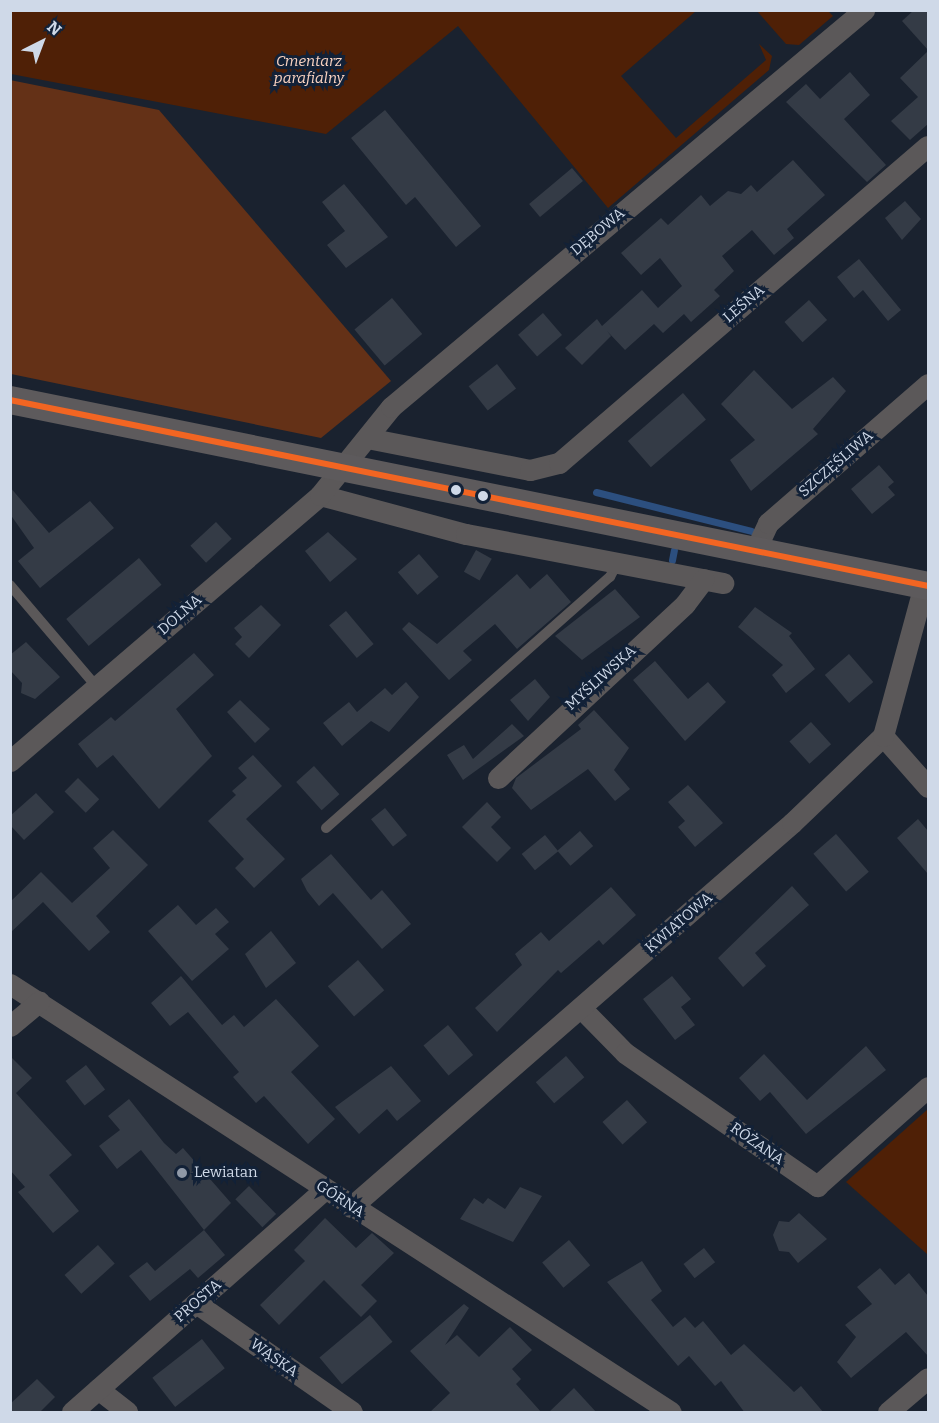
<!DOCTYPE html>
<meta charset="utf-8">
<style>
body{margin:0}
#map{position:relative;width:939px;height:1423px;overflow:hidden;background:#1a222f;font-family:Bitter,serif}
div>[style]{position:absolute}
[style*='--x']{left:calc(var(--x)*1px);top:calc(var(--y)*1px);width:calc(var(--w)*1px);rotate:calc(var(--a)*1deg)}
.green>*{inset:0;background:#4f2006}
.forest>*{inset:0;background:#643117}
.stream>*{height:7px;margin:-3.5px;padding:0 3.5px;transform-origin:3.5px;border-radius:3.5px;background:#2c4f7f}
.building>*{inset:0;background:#343b46;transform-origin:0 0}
.lane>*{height:10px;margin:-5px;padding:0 5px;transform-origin:5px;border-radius:5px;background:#5b5859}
.street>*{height:21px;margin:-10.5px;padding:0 10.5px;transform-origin:10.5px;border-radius:10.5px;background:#5b5859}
.secondary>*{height:28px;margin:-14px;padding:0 14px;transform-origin:14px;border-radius:14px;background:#5d5a5c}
.bus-1>*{height:6px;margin:-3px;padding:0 3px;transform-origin:3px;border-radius:3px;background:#f26522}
.dots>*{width:16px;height:16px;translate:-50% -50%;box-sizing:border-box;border:3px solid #122137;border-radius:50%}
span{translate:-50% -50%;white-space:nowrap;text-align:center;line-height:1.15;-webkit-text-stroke:6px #122137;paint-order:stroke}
.park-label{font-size:15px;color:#fad3c1;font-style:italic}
.street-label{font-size:15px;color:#cfd9e8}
.poi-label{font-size:15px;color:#cfd9e8}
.left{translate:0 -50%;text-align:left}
.frame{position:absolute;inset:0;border:12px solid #cfd9e8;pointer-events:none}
.north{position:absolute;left:12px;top:12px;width:60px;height:60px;-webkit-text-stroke:4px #122137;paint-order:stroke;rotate:42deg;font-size:16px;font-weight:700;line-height:24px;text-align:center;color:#cfd9e8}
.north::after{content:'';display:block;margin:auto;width:21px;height:27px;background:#cfd9e8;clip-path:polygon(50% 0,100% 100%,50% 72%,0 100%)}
</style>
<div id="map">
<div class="green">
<div style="clip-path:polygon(10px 11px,696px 11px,621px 76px,676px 138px,766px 60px,759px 44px,772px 56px,769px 70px,608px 208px,458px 26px,326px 134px,11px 74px)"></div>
<div style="clip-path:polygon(757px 11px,828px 11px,833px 16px,799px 45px,786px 44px)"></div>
<div style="clip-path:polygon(928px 1109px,928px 1253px,927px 1254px,846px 1182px)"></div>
</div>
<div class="forest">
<div style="clip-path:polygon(10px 80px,159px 110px,391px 381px,321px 438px,11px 374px)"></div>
</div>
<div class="stream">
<div style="--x:596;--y:492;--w:160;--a:14.1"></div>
<div style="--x:672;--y:560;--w:10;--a:-79"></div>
</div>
<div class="building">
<div style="clip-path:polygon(914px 10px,928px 10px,928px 50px,902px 21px)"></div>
<div style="clip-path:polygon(928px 51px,928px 124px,910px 140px,891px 121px,918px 97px,900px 78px)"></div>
<div style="clip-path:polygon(850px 72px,870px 95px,844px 119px,886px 165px,867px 182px,786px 102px,806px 84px,820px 99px)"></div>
<div style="clip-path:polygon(385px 110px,481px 226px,456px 247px,415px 197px,406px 205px,351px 138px)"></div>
<div style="clip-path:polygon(793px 160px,825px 195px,787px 229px,794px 238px,774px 255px,752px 230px,722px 256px,734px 271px,714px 290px,720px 296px,691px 322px,684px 314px,663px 333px,654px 324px,625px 350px,607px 331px,611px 336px,582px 365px,565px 348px,597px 319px,602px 326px,642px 290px,658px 308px,682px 286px,660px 258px,641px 275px,621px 253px,661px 218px,668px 225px,701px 195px,710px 206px,728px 191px,741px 194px,751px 185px,757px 192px)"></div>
<div style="left:572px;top:168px;width:17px;height:56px;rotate:50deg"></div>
<div style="clip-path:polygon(344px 184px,388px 237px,346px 268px,327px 245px,345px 231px,322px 202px)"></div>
<div style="clip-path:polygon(905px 201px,921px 219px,902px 240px,885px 218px)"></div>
<div style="clip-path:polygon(859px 259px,901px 310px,888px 321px,863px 290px,854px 298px,837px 277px)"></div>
<div style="left:392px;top:298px;width:47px;height:49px;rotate:50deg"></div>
<div style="left:809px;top:300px;width:27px;height:33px;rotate:48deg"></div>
<div style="left:543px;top:313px;width:29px;height:33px;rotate:49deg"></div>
<div style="left:497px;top:364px;width:31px;height:36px;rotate:52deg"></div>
<div style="clip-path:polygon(754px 370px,792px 409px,833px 377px,846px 391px,813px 429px,818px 434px,751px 491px,730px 460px,755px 440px,721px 404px)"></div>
<div style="left:683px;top:393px;width:35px;height:73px;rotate:49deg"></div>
<div style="clip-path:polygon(879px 465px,894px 482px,888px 487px,895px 495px,872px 514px,851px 489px)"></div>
<div style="clip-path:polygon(10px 487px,49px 533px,90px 501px,114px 528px,40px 588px,18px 561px,34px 548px,10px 514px)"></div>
<div style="left:216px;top:522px;width:23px;height:35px;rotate:47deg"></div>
<div style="clip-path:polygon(328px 532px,357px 559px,330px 582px,305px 551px)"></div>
<div style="left:476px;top:550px;width:18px;height:25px;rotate:29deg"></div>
<div style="left:419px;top:554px;width:30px;height:28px;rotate:49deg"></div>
<div style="left:139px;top:558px;width:35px;height:95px;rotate:50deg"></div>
<div style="clip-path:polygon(517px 574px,530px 589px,547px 574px,571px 602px,517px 649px,495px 624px,463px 651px,472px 660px,449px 680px,402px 629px,409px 622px,437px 644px)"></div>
<div style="clip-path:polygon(615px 589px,640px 617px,582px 660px,555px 636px)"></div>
<div style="clip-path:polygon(261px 605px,281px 625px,249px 658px,235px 644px,242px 637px,234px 628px)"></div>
<div style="clip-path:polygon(755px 607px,792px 633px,789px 636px,815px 669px,786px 693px,772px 675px,783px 665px,738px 627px)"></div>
<div style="left:346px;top:611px;width:43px;height:22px;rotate:50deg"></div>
<div style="clip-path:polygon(26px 642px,60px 677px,35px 699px,21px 693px,22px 683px,10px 670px,10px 655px)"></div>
<div style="clip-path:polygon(194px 653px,214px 675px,176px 709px,212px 756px,159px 809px,113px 755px,97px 768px,78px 744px,111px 717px,115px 721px)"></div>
<div style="left:849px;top:654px;width:37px;height:32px;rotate:49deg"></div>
<div style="clip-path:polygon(655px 661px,688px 699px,708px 682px,726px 702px,685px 741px,633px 680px)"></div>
<div style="clip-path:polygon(535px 679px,550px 697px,528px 721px,510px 700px)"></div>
<div style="clip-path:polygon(406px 682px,419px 697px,389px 732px,371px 721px,342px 746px,323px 723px,349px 702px,357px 712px,385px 688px,392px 695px)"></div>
<div style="clip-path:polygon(240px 700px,270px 729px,255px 743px,227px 712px)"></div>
<div style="clip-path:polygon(594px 710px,629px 748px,614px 770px,630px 789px,615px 801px,588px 769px,531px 810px,512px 788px,516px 778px,581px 729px,578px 725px)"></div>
<div style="left:811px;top:722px;width:30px;height:29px;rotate:48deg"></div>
<div style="clip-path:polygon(512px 724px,524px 736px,463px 780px,447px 755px,464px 745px,473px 759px)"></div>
<div style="clip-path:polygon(253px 755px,282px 786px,246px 819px,285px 859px,254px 888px,235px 868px,244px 859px,208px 821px,236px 795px,232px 791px,247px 778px,238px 768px)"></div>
<div style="left:314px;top:766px;width:38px;height:24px;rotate:48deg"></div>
<div style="left:78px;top:778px;width:30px;height:19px;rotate:45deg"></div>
<div style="clip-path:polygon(688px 785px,723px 823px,695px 847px,678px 827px,685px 821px,668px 802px)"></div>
<div style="clip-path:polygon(36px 793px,54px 812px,24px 840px,10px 825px,10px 816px)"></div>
<div style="clip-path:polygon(487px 802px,501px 817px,491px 827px,511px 848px,497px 862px,462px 827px)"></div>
<div style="left:385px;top:808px;width:35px;height:18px;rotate:51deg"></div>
<div style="clip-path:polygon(918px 819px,928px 831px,928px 874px,897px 838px)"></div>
<div style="clip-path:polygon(113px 830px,148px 865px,96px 916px,110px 932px,89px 951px,43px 902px,10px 933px,10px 902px,41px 872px,72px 903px,110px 868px,93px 848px)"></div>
<div style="left:580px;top:831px;width:20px;height:30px;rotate:49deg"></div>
<div style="left:836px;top:834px;width:50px;height:30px;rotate:49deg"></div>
<div style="left:545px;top:835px;width:21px;height:30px;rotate:51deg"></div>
<div style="clip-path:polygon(331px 854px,371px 900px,382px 890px,411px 924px,382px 949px,333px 893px,319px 906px,307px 891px,301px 879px)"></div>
<div style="clip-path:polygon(792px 886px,809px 905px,755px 953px,766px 966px,743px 987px,718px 958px)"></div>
<div style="clip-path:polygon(611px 887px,636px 915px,603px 945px,599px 940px,561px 973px,558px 970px,497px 1032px,475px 1008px,522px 965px,515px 954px,541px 932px,549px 941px)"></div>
<div style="clip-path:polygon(178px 905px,196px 925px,216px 908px,229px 922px,215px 934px,229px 949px,192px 981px,148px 931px)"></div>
<div style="clip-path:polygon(271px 931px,296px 963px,266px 988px,245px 954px)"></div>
<div style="left:358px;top:960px;width:40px;height:40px;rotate:49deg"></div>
<div style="clip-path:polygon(181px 976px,222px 1025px,234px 1015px,244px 1027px,276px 999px,319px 1046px,291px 1072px,335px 1119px,308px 1144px,264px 1096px,256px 1103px,233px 1077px,239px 1072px,188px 1012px,170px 1026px,151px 1003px)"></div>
<div style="clip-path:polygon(672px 976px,691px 999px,681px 1007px,695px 1025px,675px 1040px,643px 999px)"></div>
<div style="left:448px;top:1025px;width:39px;height:32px;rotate:50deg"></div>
<div style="clip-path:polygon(866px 1046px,886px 1070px,806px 1134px,770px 1092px,760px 1101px,739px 1078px,764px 1054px,807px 1100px)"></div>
<div style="clip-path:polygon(10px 1056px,32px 1078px,16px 1093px,72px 1155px,49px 1175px,79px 1211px,53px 1233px,18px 1192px,25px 1187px,10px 1170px)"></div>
<div style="left:566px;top:1056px;width:28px;height:40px;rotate:49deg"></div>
<div style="left:86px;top:1065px;width:31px;height:26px;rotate:52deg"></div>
<div style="clip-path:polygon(391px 1066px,421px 1101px,397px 1121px,387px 1109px,359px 1134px,335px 1107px)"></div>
<div style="clip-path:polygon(129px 1099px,164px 1143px,176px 1154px,183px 1148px,231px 1203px,204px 1230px,141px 1150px,117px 1169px,99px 1146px,120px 1130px,108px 1116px)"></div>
<div style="left:627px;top:1100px;width:30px;height:33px;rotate:48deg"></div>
<div style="left:249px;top:1186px;width:39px;height:19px;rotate:46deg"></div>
<div style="clip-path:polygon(520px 1187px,542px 1196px,513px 1242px,460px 1219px,474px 1198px,483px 1204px,488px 1198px,505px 1209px)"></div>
<div style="clip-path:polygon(799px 1213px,827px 1239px,798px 1263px,789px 1252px,779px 1251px,773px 1235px,779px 1221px,789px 1222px)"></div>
<div style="clip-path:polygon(325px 1218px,356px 1248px,372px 1233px,394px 1253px,361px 1285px,377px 1301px,361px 1317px,324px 1280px,279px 1325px,260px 1305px,305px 1261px,294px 1250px)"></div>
<div style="clip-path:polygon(204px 1230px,225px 1255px,198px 1278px,190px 1269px,150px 1301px,129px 1276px,147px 1262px,155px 1271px)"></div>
<div style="left:569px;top:1240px;width:33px;height:35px;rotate:50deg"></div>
<div style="left:98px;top:1245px;width:25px;height:45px;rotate:48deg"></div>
<div style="left:704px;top:1248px;width:18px;height:26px;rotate:52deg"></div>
<div style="clip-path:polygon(642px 1261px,662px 1291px,651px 1300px,673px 1327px,685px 1317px,695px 1328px,703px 1321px,731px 1355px,744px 1344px,794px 1392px,801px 1386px,824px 1413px,745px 1413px,721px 1381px,715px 1386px,689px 1356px,678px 1366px,607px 1282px)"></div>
<div style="clip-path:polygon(880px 1268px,895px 1285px,909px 1273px,928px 1296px,928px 1356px,906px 1332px,851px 1378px,837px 1362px,856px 1337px,845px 1325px,872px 1304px,857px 1287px)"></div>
<div style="clip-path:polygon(464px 1304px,469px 1308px,445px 1345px,457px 1335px,479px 1357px,510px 1327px,532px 1350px,512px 1369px,521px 1379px,516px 1384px,542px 1413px,429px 1413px,450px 1393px,410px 1351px)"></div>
<div style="left:370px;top:1315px;width:35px;height:66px;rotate:50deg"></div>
<div style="left:202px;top:1339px;width:37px;height:63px;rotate:52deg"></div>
<div style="clip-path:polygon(37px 1379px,55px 1397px,39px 1413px,10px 1413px,10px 1404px)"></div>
<div style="clip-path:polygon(574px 1388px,597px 1413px,548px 1413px)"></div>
</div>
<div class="lane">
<div style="--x:10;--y:585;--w:133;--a:49.6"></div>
<div style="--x:326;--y:828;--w:379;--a:-41.5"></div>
<div style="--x:610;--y:577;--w:18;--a:-63"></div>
</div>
<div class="street">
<div style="--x:367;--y:438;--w:166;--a:11.1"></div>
<div style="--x:530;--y:470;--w:30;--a:-14"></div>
<div style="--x:559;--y:463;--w:486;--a:-40.7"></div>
<div style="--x:320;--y:495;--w:151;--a:15"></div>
<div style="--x:466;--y:534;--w:262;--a:10.8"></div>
<div style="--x:755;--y:551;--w:31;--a:-65"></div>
<div style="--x:768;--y:523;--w:212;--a:-41"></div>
<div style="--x:883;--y:736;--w:68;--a:48.6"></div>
<div style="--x:10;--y:761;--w:408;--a:-40.6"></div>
<div style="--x:320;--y:495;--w:113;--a:-51.1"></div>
<div style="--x:391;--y:407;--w:618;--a:-40.01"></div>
<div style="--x:498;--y:778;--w:255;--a:-42.9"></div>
<div style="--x:685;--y:604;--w:31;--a:-53"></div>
<div style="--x:10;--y:984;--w:787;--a:32.92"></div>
<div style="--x:581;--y:1008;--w:63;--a:45.6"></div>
<div style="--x:625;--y:1053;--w:234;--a:34.7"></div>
<div style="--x:817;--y:1186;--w:149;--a:-41.7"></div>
<div style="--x:10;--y:1026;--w:38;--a:-40"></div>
<div style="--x:351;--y:1207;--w:585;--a:-41.05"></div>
<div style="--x:792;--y:823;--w:126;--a:-43.7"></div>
<div style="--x:883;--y:736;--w:156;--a:-74.8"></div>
<div style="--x:196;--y:1303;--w:190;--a:34.9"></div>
<div style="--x:98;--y:1389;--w:37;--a:38"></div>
<div style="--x:72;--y:1412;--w:337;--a:-41.4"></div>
<div style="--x:888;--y:1412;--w:52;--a:-40.4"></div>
</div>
<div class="secondary">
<div style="--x:10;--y:400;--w:937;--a:11.45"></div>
</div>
<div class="bus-1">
<div style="--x:10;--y:400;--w:937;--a:11.45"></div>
</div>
<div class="dots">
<div style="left:456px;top:490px;background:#cfd9e8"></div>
<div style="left:483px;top:496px;background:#cfd9e8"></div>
<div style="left:182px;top:1173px;background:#9099a7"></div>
</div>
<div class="park-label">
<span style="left:309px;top:70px">Cmentarz<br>parafialny</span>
</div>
<div class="street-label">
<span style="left:598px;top:232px;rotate:-40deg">DĘBOWA</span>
<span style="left:744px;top:304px;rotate:-41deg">LEŚNA</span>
<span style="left:836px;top:464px;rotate:-41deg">SZCZĘŚLIWA</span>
<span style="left:180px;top:615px;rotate:-41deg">DOLNA</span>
<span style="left:601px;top:678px;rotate:-42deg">MYŚLIWSKA</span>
<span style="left:679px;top:923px;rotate:-41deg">KWIATOWA</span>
<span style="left:757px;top:1144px;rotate:35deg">RÓŻANA</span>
<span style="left:340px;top:1199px;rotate:33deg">GÓRNA</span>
<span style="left:198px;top:1301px;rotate:-41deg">PROSTA</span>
<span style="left:274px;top:1358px;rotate:35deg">WĄSKA</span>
</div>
<div class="poi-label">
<span class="left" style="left:194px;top:1173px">Lewiatan</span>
</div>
<div class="frame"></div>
<div class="north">N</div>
</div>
